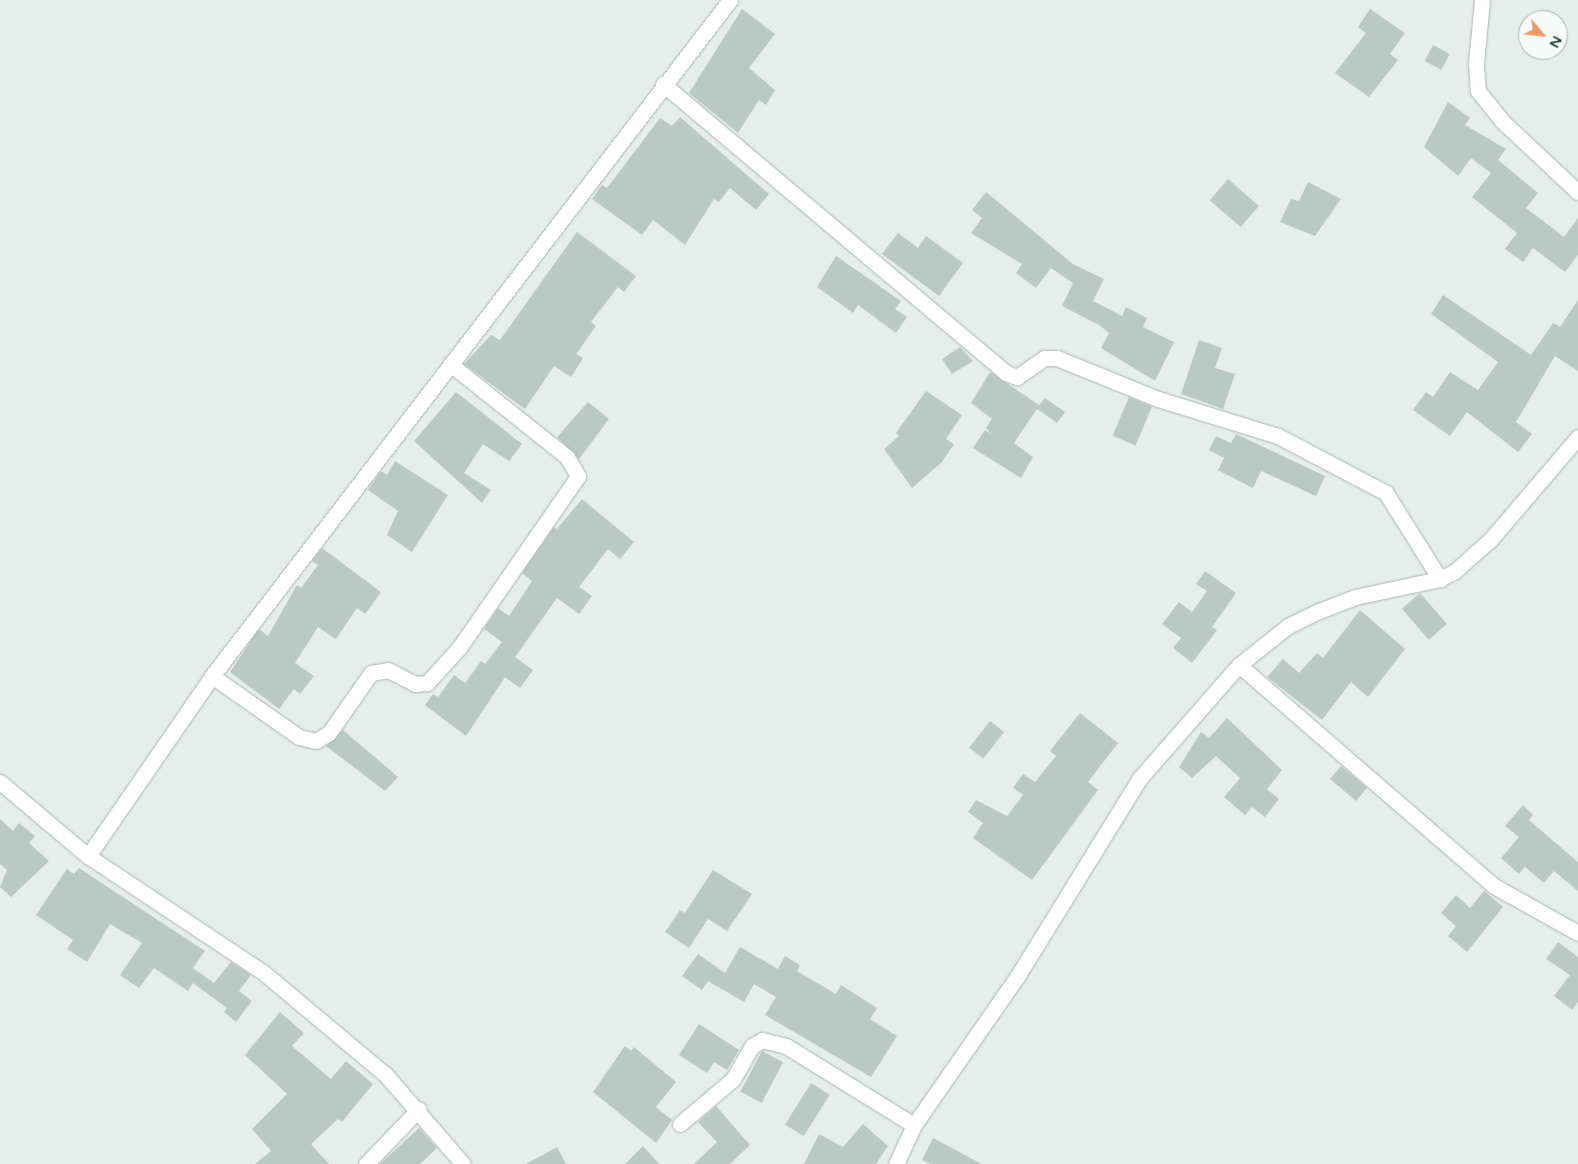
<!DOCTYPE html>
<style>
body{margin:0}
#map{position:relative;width:1578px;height:1164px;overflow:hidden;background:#e5eeeb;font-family:"Varela Round",sans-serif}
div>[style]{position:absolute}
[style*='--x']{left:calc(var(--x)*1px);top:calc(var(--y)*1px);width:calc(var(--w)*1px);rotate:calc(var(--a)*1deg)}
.building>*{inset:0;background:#bbc9c5;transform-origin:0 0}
.roads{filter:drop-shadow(0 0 1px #a8b6b3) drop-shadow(0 0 1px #a8b6b3)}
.minor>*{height:15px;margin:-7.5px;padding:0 7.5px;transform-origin:7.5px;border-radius:7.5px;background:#fff}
span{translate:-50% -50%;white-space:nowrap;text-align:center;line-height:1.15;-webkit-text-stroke:4px #f6faf9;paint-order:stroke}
.north{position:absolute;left:1518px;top:10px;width:50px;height:50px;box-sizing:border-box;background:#f6faf9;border:1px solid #a2afad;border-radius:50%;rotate:118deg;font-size:14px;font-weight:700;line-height:20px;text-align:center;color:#253f3c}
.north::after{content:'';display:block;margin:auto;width:18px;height:22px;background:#ed9a65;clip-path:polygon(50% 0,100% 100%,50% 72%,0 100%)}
</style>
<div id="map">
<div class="building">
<div style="clip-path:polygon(742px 9px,775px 34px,749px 68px,775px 90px,766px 105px,759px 100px,738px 133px,689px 93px)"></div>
<div style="clip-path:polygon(1370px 9px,1405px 33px,1390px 54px,1398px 60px,1369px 97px,1335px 73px,1366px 33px,1358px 27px)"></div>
<div style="left:1433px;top:45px;width:19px;height:18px;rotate:28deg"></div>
<div style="clip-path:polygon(1448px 102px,1470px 118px,1465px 125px,1506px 149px,1498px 160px,1538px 193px,1526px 208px,1564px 237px,1578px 218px,1578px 255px,1565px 272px,1533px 248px,1523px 262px,1505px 249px,1517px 233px,1472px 197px,1491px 173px,1471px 158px,1458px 176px,1424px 147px)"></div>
<div style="clip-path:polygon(680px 117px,769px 194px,756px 210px,730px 188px,719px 202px,714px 199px,685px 245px,653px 220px,642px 235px,592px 199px,602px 185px,607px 188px,660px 118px,672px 126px)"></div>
<div style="left:1228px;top:179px;width:41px;height:28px;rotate:41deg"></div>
<div style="clip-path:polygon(1308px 182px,1341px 199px,1315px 236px,1280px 222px,1291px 199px,1299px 201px)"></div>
<div style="clip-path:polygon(986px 192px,1073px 264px,1104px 279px,1093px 301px,1122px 316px,1126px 307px,1147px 318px,1143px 327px,1174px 342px,1155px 381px,1101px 348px,1109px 333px,1099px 325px,1062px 306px,1073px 283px,1051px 268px,1036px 288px,1016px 273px,1022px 264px,971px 233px,982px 218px,972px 210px)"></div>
<div style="clip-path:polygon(577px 232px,636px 276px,624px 292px,618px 287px,591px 322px,596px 326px,576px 354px,583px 358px,571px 377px,554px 366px,525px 409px,464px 364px,491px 335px,500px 340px)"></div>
<div style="clip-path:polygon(898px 233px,918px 248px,926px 236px,963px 263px,939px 296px,882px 254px)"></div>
<div style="clip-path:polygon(836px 256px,901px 301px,895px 309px,907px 317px,896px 333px,858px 305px,853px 313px,817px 287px)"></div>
<div style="clip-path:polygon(1443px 295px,1531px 355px,1553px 323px,1560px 327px,1578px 300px,1578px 371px,1555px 356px,1516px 422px,1532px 434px,1518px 452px,1467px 412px,1450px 436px,1413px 410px,1426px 392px,1433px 397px,1450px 372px,1478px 390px,1498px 362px,1431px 314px)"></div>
<div style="clip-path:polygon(1199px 340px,1222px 348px,1215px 368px,1235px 374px,1223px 409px,1181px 394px)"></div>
<div style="clip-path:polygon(960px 347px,973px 361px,952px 374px,942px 359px)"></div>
<div style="clip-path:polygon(990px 372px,1039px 405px,1045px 398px,1065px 412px,1057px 423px,1037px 409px,1014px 443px,1033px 457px,1021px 478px,973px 448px,985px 430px,991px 434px,986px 428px,992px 419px,971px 403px)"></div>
<div style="clip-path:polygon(926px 391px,962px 415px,946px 439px,954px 444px,942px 462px,912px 488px,884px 449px,899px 436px,896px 433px)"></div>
<div style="clip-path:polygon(456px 392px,522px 444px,509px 461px,483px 444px,464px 473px,491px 490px,482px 503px,414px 441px)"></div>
<div style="left:1129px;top:397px;width:25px;height:42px;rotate:23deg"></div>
<div style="clip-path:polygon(588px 402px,609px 419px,579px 459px,557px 437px)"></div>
<div style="clip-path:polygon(1236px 434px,1325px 476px,1316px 496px,1261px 471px,1253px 488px,1218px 470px,1224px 458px,1209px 450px,1216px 436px,1231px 443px)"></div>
<div style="clip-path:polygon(395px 461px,448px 495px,412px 552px,387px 535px,398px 511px,368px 490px,381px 471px,387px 475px)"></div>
<div style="clip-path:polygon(582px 499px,634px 542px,620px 559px,608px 549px,579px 587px,592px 596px,579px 614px,557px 598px,515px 657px,533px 670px,520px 688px,505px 677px,466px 736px,425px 705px,433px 694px,438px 697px,454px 675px,465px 683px,481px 661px,485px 664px,502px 642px,484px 629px,498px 608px,509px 616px,532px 581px,522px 573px,554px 527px,557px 529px)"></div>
<div style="clip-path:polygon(322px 548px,381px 592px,365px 614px,357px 608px,336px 639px,318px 627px,295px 663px,314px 676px,300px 694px,294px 689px,279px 709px,230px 672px,259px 629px,268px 636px,297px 585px,301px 588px,318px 565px,312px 561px)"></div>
<div style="clip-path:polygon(1205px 571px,1236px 593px,1212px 627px,1217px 630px,1192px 663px,1173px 648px,1181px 638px,1162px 624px,1179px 602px,1192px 612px,1207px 591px,1196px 584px)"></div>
<div style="left:1420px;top:593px;width:41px;height:24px;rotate:49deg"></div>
<div style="clip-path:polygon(1360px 610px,1405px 649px,1368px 697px,1351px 682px,1322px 720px,1267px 677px,1283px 659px,1299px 673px,1317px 653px,1323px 658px)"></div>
<div style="clip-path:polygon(1080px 713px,1118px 743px,1088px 782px,1098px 790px,1032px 880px,973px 838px,983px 823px,968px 812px,976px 800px,1007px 816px,1023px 795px,1013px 788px,1023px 774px,1035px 782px,1056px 756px,1050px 751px)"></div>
<div style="clip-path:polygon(1227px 718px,1282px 770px,1267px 789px,1279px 799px,1265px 817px,1252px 807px,1245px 815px,1224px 797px,1240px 778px,1216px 756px,1192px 778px,1179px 767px,1201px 732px,1209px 738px)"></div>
<div style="left:990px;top:721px;width:18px;height:34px;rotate:38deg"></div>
<div style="clip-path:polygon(343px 730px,398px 777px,385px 791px,326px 746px)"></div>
<div style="left:1341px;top:766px;width:34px;height:17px;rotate:40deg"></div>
<div style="clip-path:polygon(1523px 805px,1533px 815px,1529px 820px,1578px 862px,1578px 891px,1554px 871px,1544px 883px,1525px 867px,1519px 874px,1501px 858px,1519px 837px,1505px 826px)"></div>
<div style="clip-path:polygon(0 819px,13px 831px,19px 823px,35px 836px,29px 843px,49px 861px,11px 897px,0 887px,7px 870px,0 864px)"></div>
<div style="clip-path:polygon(79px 868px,205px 951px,193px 968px,214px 983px,231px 962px,251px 975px,239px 991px,252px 1001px,236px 1022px,224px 1012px,227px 1008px,193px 983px,188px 991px,154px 968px,139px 988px,120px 975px,142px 943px,110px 924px,87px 962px,67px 949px,73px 940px,36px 915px,67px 869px,74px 874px)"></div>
<div style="clip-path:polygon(713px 870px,752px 894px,727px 931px,708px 919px,689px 948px,665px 932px,680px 910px,685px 913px)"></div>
<div style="clip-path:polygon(1484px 891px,1503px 907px,1467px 952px,1448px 936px,1456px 926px,1441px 913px,1456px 895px,1470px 908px)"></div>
<div style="clip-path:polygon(1558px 942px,1578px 957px,1578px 1002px,1572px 1010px,1554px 996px,1570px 975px,1546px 959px)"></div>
<div style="clip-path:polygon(740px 947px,778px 969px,785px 956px,800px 965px,797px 971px,836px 994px,841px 985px,877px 1008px,870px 1019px,897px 1036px,871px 1077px,765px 1015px,776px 997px,754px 984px,744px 1002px,708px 981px,702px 990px,682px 976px,698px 954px,725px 973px)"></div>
<div style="clip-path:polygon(280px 1012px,304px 1033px,292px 1046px,331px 1079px,346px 1061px,373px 1084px,342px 1122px,338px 1119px,311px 1144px,329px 1164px,255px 1164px,271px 1151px,252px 1129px,287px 1094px,245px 1055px)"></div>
<div style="clip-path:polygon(699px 1024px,739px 1050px,727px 1070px,714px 1062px,707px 1073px,679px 1055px)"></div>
<div style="clip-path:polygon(625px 1046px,631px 1051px,634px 1047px,676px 1082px,656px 1107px,672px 1120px,656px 1143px,593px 1092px)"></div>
<div style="left:762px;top:1051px;width:24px;height:46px;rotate:28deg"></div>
<div style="left:811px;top:1083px;width:22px;height:49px;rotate:32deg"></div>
<div style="clip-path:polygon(716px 1106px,750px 1145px,730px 1164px,694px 1164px,717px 1142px,698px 1122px)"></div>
<div style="clip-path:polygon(863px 1124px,888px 1146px,876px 1164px,804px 1164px,819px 1134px,843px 1147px)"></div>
<div style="clip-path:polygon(419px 1128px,437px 1148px,420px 1164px,380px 1164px)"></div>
<div style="clip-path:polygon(933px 1138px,954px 1149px,981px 1164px,930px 1164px,922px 1160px)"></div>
<div style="clip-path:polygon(643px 1146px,659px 1164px,625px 1164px)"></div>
<div style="clip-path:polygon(557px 1147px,566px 1164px,526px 1164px)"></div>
</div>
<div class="roads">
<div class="minor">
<div style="--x:1482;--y:0;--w:64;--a:95.4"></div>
<div style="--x:1476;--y:64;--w:27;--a:86"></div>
<div style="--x:1478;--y:91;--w:38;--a:51"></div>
<div style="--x:1502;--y:121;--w:104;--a:43.1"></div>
<div style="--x:663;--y:84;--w:449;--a:40.1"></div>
<div style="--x:1006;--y:373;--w:12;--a:20"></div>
<div style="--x:1017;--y:377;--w:33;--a:-35"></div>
<div style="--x:1044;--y:358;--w:13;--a:0"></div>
<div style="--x:1057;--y:358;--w:109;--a:22.1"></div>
<div style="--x:1158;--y:399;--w:126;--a:17.1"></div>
<div style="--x:1278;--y:436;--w:122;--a:27.8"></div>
<div style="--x:1386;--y:493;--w:102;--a:57.9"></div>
<div style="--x:1239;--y:665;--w:337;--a:40.9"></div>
<div style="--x:1494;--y:886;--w:96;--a:29.2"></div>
<div style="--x:212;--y:676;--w:106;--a:35"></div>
<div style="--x:299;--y:737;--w:17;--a:13"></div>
<div style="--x:316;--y:741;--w:15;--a:-32"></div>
<div style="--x:329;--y:733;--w:73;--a:-55"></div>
<div style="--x:371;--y:673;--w:17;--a:-10"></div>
<div style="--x:388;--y:670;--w:30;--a:27"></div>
<div style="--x:415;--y:684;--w:12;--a:-5"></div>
<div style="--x:427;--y:683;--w:47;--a:-47.6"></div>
<div style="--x:459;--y:648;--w:209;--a:-55.3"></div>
<div style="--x:578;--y:476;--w:22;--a:-120"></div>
<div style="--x:567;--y:457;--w:149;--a:-141.5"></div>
<div style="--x:0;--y:782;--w:115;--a:40.1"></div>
<div style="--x:88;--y:856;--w:211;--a:33.6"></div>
<div style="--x:264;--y:973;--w:158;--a:39.9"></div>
<div style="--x:385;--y:1074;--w:119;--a:49.1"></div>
<div style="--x:88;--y:856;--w:219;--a:-55.4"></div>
<div style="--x:212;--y:676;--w:852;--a:-52.54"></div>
<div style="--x:680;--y:1124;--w:70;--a:-40.3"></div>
<div style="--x:733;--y:1079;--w:38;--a:-60"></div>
<div style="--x:752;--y:1046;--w:12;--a:-31"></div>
<div style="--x:762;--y:1040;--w:25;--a:14"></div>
<div style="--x:786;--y:1046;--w:150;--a:31.7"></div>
<div style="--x:366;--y:1164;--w:76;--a:-46.1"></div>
<div style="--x:896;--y:1164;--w:43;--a:-65.2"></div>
<div style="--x:914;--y:1125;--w:180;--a:-55.2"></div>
<div style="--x:1017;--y:977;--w:234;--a:-58.3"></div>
<div style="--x:1140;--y:778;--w:150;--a:-48.8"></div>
<div style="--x:1239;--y:665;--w:63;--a:-38.5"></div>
<div style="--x:1288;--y:626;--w:34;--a:-26"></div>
<div style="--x:1319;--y:611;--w:39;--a:-21"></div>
<div style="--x:1355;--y:597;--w:87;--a:-12"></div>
<div style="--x:1440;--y:579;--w:17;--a:-28"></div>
<div style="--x:1455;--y:571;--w:48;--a:-41.6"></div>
<div style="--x:1491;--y:539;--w:134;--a:-49.5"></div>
</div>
</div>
<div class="north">N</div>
</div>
